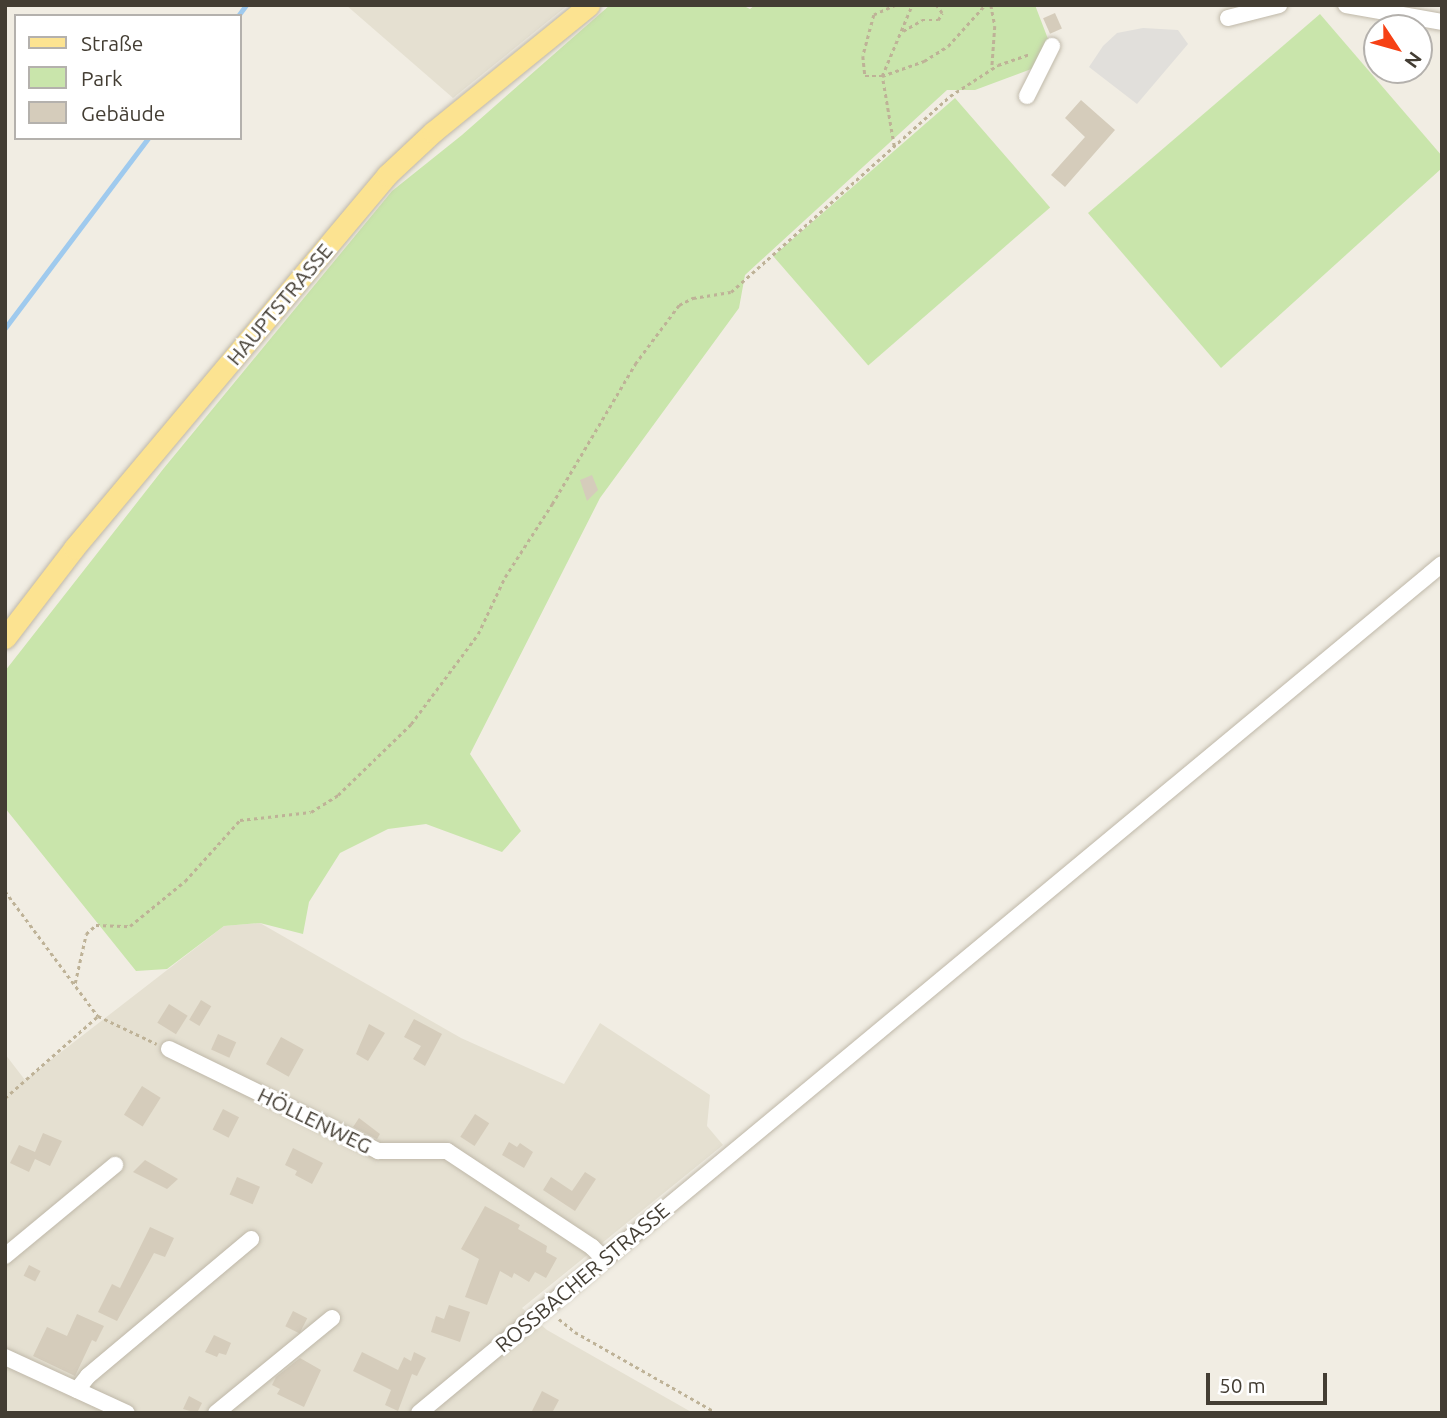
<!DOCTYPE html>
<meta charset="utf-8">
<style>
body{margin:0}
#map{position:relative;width:1447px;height:1418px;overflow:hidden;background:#f1ede3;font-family:Ubuntu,sans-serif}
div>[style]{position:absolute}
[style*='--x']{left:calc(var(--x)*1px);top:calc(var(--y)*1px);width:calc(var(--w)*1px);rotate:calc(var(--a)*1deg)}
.residential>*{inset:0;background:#e5e0d1}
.green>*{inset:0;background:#c9e5ab;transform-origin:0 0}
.parking>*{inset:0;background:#e1dfdb}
.stream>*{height:4.5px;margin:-2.25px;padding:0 2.25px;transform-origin:2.25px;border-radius:2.25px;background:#9fcaee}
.building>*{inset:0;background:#d5ccbb;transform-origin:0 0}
.path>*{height:2.5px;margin-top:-1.25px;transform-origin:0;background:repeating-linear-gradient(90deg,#beb297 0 3.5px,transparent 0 7px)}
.roads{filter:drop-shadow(0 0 2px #bfb8a9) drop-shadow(0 0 2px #bfb8a9)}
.minor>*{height:16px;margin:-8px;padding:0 8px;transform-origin:8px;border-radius:8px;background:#fff}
.major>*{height:21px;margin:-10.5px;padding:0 10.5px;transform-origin:10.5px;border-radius:10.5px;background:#fce391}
span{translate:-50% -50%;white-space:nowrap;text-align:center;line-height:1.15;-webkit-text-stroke:6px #fff;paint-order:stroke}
.street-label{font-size:21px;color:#433d33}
.frame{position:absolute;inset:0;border:7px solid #433d33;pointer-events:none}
.legend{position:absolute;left:14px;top:14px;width:228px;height:126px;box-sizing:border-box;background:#fff;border:2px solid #b4b1ad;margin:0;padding:9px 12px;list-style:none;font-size:21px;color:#433d33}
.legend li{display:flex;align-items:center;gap:14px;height:35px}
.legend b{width:35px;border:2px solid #b4b1ad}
.north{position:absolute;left:1363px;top:14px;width:70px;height:70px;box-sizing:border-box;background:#fff;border:2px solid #b4b1ad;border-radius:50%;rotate:126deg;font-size:19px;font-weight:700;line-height:28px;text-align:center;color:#433d33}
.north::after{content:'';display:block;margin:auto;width:24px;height:32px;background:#f64115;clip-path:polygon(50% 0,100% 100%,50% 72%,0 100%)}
.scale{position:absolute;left:1206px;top:1373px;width:121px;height:32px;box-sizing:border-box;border:4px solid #433d33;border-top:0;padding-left:9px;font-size:21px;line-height:24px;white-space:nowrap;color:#433d33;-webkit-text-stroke:5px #fff;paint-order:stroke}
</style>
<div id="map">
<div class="residential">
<div style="clip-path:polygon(346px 5px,568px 5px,453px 98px)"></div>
<div style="clip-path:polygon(260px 923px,461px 1038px,564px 1084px,600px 1023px,710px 1095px,707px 1126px,723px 1145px,522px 1308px,547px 1330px,693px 1413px,5px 1413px,5px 1054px,25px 1080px,224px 926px)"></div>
</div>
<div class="green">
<div style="clip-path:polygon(610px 5px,742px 5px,750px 9px,755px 5px,1035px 5px,1048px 39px,1042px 65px,975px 90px,947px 90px,745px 275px,739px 308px,600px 498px,470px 754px,521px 831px,502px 852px,426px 824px,388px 829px,340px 853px,309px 902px,303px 934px,260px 923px,224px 926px,167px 969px,136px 971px,5px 808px,5px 671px,164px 468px,392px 191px,462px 135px)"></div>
<div style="clip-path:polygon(1320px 14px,1442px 156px,1442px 168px,1221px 368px,1088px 213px)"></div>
<div style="left:955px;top:98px;width:145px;height:241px;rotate:49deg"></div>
</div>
<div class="parking">
<div style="clip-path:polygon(1143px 28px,1178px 30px,1188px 44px,1137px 104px,1089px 67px,1103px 46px,1117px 33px)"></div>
</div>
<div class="stream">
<div style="--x:238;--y:16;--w:14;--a:-54"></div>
<div style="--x:5;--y:328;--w:238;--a:-53"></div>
</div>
<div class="building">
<div style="left:1055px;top:13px;width:17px;height:13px;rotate:66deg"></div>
<div style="clip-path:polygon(1081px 100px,1115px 130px,1065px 187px,1051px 175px,1085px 137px,1065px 118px)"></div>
<div style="clip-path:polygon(592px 475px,598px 490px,587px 501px,580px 480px)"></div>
<div style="left:201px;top:1000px;width:12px;height:23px;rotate:31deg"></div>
<div style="left:169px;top:1004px;width:22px;height:22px;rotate:32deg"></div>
<div style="clip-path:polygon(414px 1019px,442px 1034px,425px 1066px,413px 1059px,421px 1046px,404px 1037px)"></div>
<div style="clip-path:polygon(369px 1024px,385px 1033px,368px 1061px,356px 1054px)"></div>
<div style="left:218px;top:1034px;width:20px;height:17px;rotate:24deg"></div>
<div style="left:281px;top:1037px;width:26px;height:31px;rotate:29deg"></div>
<div style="left:142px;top:1086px;width:22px;height:34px;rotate:32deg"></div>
<div style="left:223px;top:1109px;width:18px;height:23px;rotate:27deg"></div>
<div style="left:475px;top:1114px;width:17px;height:27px;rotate:33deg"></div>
<div style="clip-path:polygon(359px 1118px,380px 1134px,377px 1139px,353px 1127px)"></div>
<div style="clip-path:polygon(43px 1133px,62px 1141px,50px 1166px,35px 1159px,29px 1172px,10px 1163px,19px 1145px,35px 1152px)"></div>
<div style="clip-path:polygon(509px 1142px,517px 1147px,520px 1143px,533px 1152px,524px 1168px,502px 1155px)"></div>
<div style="clip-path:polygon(293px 1148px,323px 1163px,312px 1184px,295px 1175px,297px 1171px,285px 1165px)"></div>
<div style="clip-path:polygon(145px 1160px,178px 1179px,167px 1189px,133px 1172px)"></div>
<div style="clip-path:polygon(585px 1172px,596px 1179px,575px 1211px,543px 1190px,551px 1177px,572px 1191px)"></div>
<div style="left:237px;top:1177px;width:25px;height:19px;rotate:23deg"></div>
<div style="clip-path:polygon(485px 1206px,520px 1225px,518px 1229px,547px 1246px,546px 1252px,557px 1258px,546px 1278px,535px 1272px,529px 1282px,514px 1273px,512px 1278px,500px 1271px,487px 1305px,465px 1297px,479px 1259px,461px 1249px)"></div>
<div style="clip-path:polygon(150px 1227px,174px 1238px,165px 1257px,154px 1253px,117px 1321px,98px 1312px,112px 1284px,120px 1288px)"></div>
<div style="left:29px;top:1265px;width:13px;height:12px;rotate:27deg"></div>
<div style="clip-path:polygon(449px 1305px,470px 1312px,460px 1342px,431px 1332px,436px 1316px,444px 1319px)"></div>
<div style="left:293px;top:1311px;width:16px;height:17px;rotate:27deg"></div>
<div style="clip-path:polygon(77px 1314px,104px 1326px,96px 1342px,92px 1340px,75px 1376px,33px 1356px,47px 1327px,67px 1336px)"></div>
<div style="clip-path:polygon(214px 1335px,231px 1343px,226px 1355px,219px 1353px,217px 1357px,205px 1352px)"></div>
<div style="clip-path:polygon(362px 1352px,398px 1370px,404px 1357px,411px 1361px,414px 1352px,426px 1358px,417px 1376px,412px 1374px,398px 1411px,385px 1405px,391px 1390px,353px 1371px)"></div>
<div style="clip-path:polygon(300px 1358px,321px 1370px,304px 1407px,277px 1394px,280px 1389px,272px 1385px,276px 1377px)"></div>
<div style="clip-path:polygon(542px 1391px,559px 1400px,552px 1413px,531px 1413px)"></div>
<div style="clip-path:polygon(189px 1396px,202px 1403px,197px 1413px,183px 1409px)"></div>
</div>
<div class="path">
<div style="--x:896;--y:5;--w:24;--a:156"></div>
<div style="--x:874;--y:15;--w:42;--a:105"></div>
<div style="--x:863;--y:56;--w:20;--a:84"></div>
<div style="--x:865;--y:76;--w:17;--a:0"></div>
<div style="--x:882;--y:76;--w:45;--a:-19.7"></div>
<div style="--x:924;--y:61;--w:28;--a:-32"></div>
<div style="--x:948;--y:46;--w:55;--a:-47.9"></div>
<div style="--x:991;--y:5;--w:21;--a:79"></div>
<div style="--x:995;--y:26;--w:42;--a:94.1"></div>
<div style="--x:903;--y:31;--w:22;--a:-30"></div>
<div style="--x:922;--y:20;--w:16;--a:0"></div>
<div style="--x:938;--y:20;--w:8;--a:-60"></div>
<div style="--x:942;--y:13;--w:10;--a:-127"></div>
<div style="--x:894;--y:146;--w:71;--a:-99.7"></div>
<div style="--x:882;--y:76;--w:77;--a:-67.1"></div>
<div style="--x:5;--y:891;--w:156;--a:53.4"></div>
<div style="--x:98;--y:1016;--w:65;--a:25.4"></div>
<div style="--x:75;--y:983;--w:50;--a:-77.3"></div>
<div style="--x:86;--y:934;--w:13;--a:-42"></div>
<div style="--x:96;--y:925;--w:34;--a:2"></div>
<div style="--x:130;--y:926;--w:71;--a:-39.3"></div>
<div style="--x:185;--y:881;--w:82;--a:-48"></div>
<div style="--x:240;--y:820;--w:71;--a:-6.4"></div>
<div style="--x:311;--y:812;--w:32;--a:-32"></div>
<div style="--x:338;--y:795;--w:102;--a:-44.2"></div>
<div style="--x:411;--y:724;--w:112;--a:-53.3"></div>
<div style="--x:478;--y:634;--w:63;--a:-64.7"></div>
<div style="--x:505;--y:577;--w:87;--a:-57.2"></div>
<div style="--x:552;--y:504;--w:163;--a:-59.3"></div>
<div style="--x:635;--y:364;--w:74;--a:-53.3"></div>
<div style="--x:679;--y:305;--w:16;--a:-27"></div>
<div style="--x:693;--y:298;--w:38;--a:-9"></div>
<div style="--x:731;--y:292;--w:294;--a:-41.8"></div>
<div style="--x:950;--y:96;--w:57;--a:-32.9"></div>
<div style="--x:998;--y:65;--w:34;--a:-19"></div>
<div style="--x:5;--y:1098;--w:124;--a:-41.4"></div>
<div style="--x:559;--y:1319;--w:21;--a:39"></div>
<div style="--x:575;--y:1332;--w:163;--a:29.7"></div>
</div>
<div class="roads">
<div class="minor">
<div style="--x:1346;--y:5;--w:97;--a:10"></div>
<div style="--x:1228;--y:18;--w:53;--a:-14.3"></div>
<div style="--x:1027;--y:96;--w:56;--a:-63.4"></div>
<div style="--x:169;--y:1049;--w:233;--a:26"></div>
<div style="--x:378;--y:1151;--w:69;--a:0"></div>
<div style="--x:447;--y:1151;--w:174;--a:33.5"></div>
<div style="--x:592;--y:1247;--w:17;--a:45"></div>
<div style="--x:5;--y:1256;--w:143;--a:-39.6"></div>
<div style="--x:5;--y:1357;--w:134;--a:24.7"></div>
<div style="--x:77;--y:1390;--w:18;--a:-52"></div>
<div style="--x:88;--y:1376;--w:213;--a:-40"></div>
<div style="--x:216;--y:1413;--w:150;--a:-39.3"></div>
<div style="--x:419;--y:1413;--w:1329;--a:-39.69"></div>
</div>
<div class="major">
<div style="--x:5;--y:638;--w:113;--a:-52.5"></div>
<div style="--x:74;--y:548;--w:487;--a:-50"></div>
<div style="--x:387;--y:175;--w:63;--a:-43.1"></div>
<div style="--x:433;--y:132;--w:201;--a:-39.1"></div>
</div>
</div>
<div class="street-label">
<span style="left:279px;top:304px;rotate:-50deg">HAUPTSTRASSE</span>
<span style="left:315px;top:1120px;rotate:26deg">HÖLLENWEG</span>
<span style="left:582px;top:1277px;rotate:-40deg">ROSSBACHER STRASSE</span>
</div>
<div class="frame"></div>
<ul class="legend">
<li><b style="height:9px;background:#fce391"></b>Straße</li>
<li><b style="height:19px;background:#c9e5ab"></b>Park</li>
<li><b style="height:19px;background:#d5ccbb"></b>Gebäude</li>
</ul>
<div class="north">N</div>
<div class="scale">50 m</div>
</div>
